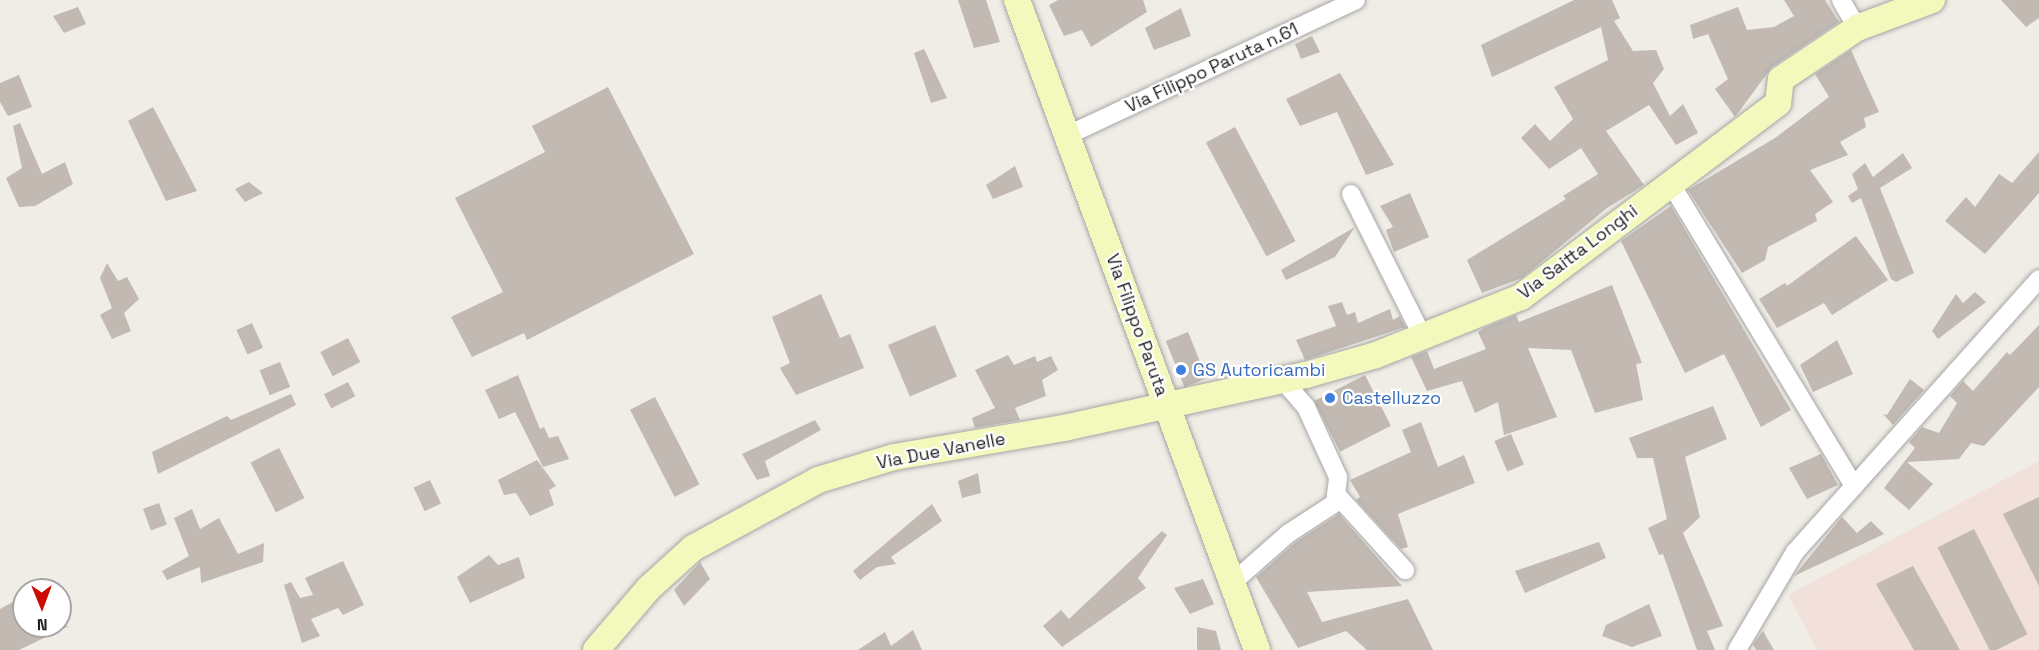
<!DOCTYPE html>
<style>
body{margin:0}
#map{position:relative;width:2039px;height:650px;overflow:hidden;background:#f0ede6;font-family:"Space Grotesk",sans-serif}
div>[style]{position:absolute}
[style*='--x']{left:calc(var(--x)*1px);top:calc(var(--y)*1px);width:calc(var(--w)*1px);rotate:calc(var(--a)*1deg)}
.military>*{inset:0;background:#f1e1da}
.building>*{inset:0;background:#c1b9b2;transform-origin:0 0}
.roads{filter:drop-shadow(0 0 2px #a6a6a6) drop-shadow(0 0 2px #a6a6a6)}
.street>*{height:18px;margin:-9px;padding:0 9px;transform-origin:9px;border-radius:9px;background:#fff}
.secondary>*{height:26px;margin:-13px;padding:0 13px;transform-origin:13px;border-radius:13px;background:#f3f8bc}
.dots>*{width:16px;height:16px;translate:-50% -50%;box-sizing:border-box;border:3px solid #fff;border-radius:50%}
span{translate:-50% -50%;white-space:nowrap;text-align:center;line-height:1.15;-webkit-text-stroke:4.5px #fff;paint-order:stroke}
.street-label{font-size:18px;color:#1f1f1f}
.shop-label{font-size:18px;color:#366cbe}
.left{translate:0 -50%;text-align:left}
.north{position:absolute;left:12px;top:578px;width:60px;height:60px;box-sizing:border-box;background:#fff;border:2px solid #a5a5a5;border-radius:50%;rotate:179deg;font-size:16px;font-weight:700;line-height:24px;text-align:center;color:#1f1f1f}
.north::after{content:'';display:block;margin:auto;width:21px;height:27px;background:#ca0c05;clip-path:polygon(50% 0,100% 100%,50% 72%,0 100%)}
</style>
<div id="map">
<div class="military">
<div style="clip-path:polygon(2039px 461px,2039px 650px,1817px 650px,1788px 595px)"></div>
</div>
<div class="building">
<div style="clip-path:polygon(958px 0,986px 0,1000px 42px,974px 48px)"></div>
<div style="clip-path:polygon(1058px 0,1143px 0,1147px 12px,1091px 47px,1082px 30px,1064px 36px,1049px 5px)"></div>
<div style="clip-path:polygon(1574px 0,1612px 0,1620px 18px,1614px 21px,1633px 51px,1656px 50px,1664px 69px,1653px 83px,1670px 116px,1683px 104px,1698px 133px,1676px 145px,1649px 105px,1606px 131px,1644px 185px,1607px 208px,1522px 278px,1482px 293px,1467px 260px,1566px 199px,1563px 196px,1598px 174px,1581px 148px,1549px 169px,1521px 138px,1535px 124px,1550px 141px,1573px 119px,1554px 87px,1608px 60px,1601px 27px,1492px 77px,1481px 45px)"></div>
<div style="clip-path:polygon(1784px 0,1825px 0,1839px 22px,1772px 67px,1735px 117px,1715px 89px,1728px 79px,1708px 34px,1693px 39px,1690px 25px,1738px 7px,1747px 30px,1774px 27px,1794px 16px)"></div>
<div style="clip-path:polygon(2001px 0,2039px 0,2039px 18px,2026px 27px)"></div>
<div style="clip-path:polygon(78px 7px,86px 24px,64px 33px,53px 16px)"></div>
<div style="clip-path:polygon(1181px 8px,1191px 36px,1154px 50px,1145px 28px)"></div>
<div style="clip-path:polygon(1312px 36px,1320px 52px,1301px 59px,1295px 44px)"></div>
<div style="clip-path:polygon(924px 49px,947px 98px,931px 103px,914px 53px)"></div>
<div style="clip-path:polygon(1851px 50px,1879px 112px,1864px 118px,1866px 127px,1840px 142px,1848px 155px,1810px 170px,1833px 202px,1815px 214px,1817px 221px,1768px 247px,1765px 260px,1742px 273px,1688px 190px,1775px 138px,1829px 97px,1815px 74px)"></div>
<div style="clip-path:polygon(1340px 73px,1394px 165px,1366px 175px,1337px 112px,1300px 126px,1286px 99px)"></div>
<div style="clip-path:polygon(19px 75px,32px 107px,8px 116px,0 102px,0 83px)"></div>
<div style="clip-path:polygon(608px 87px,694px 254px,527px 340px,524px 333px,472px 357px,451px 317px,503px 292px,455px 198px,545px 152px,532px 126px)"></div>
<div style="clip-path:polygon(153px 107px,197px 191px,166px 201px,128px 121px)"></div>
<div style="clip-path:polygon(20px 123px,42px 174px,65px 162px,73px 184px,35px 206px,19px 207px,6px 178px,22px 168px,13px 126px)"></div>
<div style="left:1235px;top:127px;width:129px;height:33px;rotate:62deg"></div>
<div style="clip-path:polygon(2039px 152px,2039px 193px,1985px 254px,1945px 221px,1966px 197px,1975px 207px,1999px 174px,2012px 183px)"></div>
<div style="clip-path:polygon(1903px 153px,1912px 168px,1880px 188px,1914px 273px,1896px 282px,1891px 279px,1861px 198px,1852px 203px,1848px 196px,1858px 189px,1852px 174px,1865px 163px,1873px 177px)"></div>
<div style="clip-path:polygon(1015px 166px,1023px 187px,993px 199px,986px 185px)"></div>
<div style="clip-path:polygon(249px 182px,263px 193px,245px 202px,235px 189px)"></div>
<div style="clip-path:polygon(1410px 193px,1429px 237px,1394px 252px,1386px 230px,1393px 227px,1380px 206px)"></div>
<div style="clip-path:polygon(1671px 206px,1791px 410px,1761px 427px,1724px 354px,1685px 373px,1621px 241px)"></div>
<div style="clip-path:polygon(1355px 227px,1335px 257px,1286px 280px,1281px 270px)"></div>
<div style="clip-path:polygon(1856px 236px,1888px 280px,1832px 315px,1824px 303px,1777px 328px,1759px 299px,1785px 283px,1787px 286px)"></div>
<div style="clip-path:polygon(107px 263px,118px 281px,127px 277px,139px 299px,124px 313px,131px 331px,112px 339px,100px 315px,112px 308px,100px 278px)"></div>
<div style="clip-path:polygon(1612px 285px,1642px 363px,1636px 364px,1643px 400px,1595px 413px,1571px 350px,1528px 348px,1557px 417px,1504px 435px,1498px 402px,1475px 413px,1462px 381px,1427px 391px,1411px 357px,1427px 351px,1434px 369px,1486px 349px,1478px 332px,1486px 327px,1516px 315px,1519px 322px)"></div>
<div style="clip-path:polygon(1975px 292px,1986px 302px,1938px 339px,1932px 331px,1956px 294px,1963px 303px)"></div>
<div style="clip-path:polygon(821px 294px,840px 338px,850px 334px,864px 368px,796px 395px,780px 368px,790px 363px,772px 317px)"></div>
<div style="clip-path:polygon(1342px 302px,1347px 315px,1355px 312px,1358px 323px,1390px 309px,1393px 320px,1400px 316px,1405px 327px,1305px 360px,1296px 340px,1336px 326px,1328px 306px)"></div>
<div style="left:252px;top:323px;width:27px;height:17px;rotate:66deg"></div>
<div style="left:935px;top:325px;width:56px;height:51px;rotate:67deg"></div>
<div style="clip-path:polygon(2039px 325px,2039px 387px,1984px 446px,1971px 443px,1959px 459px,1907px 462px,1933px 484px,1909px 510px,1884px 488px,1915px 448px,1909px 442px,1922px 427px,1939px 433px,1957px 403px,1950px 396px,1963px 381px,1973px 391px,2007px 352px,2010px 355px)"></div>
<div style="left:1188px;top:332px;width:50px;height:24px;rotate:68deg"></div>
<div style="left:348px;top:338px;width:27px;height:31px;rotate:63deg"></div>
<div style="clip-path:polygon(1837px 340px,1853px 374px,1813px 392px,1800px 365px)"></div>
<div style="clip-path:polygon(1008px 355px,1014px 365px,1035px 356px,1037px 362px,1051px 356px,1058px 370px,1042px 380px,1046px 396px,1015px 408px,1020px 420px,975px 428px,972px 418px,995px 408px,975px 370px)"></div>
<div style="left:280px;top:362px;width:27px;height:22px;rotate:68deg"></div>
<div style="clip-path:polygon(518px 375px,540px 429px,544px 427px,549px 438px,558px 436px,569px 459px,543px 467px,515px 412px,499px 419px,485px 390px)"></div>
<div style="left:1365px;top:375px;width:57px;height:57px;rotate:63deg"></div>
<div style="clip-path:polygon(1910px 379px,1924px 390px,1893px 425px,1883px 414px,1887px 415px)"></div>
<div style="left:348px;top:382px;width:16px;height:27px;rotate:63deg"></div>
<div style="clip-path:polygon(291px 394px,296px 405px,158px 474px,152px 452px,227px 416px,231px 420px)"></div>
<div style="left:655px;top:397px;width:98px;height:28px;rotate:63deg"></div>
<div style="clip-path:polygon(1713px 406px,1727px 439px,1685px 457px,1700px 517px,1683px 533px,1723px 626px,1707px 631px,1715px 650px,1697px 650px,1663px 554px,1659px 555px,1648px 528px,1667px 519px,1653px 458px,1637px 458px,1629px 438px)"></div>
<div style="clip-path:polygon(815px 420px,821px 430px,765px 461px,770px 476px,757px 480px,742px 454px)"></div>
<div style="clip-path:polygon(1421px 422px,1438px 467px,1464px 455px,1475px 483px,1398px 514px,1408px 547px,1401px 549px,1356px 500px,1360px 497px,1350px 480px,1411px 452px,1402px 430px)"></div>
<div style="left:1511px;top:434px;width:33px;height:18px;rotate:67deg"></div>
<div style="left:279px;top:448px;width:56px;height:32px;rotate:63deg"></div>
<div style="clip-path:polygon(1821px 454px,1838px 485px,1807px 499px,1789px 468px)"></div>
<div style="clip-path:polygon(537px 460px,556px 486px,549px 490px,554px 505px,530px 516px,516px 493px,504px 495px,498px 480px)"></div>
<div style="clip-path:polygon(978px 473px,981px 493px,962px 498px,958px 481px)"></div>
<div style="left:430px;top:480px;width:26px;height:18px;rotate:65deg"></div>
<div style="clip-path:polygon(2039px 497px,2039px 586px,2003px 514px)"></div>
<div style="left:159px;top:503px;width:23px;height:17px;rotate:70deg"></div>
<div style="clip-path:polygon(932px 504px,942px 521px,891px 557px,896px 564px,877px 567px,860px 580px,853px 571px)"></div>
<div style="clip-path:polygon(192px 509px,200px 529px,219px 518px,238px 554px,264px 543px,263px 562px,201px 583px,200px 567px,167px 580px,162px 571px,189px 556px,174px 518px)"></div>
<div style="clip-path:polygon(1339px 514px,1402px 586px,1307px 592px,1322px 622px,1408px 599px,1433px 650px,1367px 650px,1346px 631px,1298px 648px,1256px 577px,1296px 542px)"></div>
<div style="clip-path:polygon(1842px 517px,1857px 533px,1871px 521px,1884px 534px,1794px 576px)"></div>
<div style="left:1974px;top:529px;width:118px;height:41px;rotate:63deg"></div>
<div style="clip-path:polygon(1162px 531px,1167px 535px,1138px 578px,1146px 588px,1062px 647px,1043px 626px,1061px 610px,1069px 619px)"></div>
<div style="clip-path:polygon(1599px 542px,1606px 558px,1525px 593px,1515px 571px)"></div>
<div style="clip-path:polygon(489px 555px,498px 565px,519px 557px,525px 578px,470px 603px,457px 577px)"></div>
<div style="clip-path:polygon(343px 561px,364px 605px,343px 615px,338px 608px,311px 619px,320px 636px,302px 643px,284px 585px,291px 582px,300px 598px,313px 595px,305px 578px)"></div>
<div style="clip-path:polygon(700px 562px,710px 579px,684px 606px,674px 590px)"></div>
<div style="clip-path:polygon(1913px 566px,1960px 650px,1914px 650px,1876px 584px)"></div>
<div style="clip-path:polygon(1203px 579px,1214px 604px,1190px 614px,1174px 588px)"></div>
<div style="clip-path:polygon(24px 596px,24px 626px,69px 626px,19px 650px,0 650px,0 609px)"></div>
<div style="clip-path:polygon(1649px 604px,1662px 636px,1632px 647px,1602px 636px,1606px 625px)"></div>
<div style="clip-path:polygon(1197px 627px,1216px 631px,1221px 650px,1197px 650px)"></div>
<div style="clip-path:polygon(913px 630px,922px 650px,858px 650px,885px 632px,891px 646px)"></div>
<div style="clip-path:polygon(1763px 631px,1774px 650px,1756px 650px,1753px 644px)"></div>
</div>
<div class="roads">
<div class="street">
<div style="--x:1841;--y:0;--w:32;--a:60"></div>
<div style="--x:1068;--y:135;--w:318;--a:-25.1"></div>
<div style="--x:1671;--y:184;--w:353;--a:58.8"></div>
<div style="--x:1351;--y:194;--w:160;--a:63.3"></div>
<div style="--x:1336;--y:494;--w:103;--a:47.8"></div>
<div style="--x:1232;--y:583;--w:76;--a:-41.3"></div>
<div style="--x:1289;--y:533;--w:55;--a:-33.1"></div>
<div style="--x:1335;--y:503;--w:26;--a:-83"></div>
<div style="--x:1338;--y:477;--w:77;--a:-114.6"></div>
<div style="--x:1306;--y:407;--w:37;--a:-131"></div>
<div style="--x:1737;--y:650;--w:114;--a:-59.4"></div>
<div style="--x:1795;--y:552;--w:366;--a:-48.2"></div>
</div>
<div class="secondary">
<div style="--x:1017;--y:0;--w:693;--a:69.73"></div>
<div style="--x:596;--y:650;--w:82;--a:-49.5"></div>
<div style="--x:649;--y:588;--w:59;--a:-42.3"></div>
<div style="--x:693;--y:548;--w:142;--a:-28.5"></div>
<div style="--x:818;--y:480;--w:79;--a:-16.8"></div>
<div style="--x:894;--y:457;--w:172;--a:-9.7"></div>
<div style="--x:1064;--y:428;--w:248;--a:-12.4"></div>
<div style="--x:1306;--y:375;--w:73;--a:-15.9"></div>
<div style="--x:1376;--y:355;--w:156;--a:-21.8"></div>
<div style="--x:1521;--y:297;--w:322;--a:-37"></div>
<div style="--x:1778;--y:103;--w:24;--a:-83"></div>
<div style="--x:1781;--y:79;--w:92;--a:-33.9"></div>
<div style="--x:1857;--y:28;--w:80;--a:-20.5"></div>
</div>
</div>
<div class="dots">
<div style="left:1181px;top:370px;background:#3f7fe0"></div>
<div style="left:1330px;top:398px;background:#3f7fe0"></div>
</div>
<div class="street-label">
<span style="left:1212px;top:68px;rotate:-25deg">Via Filippo Paruta n.61</span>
<span style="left:1578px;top:252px;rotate:-37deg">Via Saitta Longhi</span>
<span style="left:1137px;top:325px;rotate:70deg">Via Filippo Paruta</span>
<span style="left:941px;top:451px;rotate:-11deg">Via Due Vanelle</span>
</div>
<div class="shop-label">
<span class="left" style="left:1193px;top:370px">GS Autoricambi</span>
<span class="left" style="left:1342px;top:398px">Castelluzzo</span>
</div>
<div class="north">N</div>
</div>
